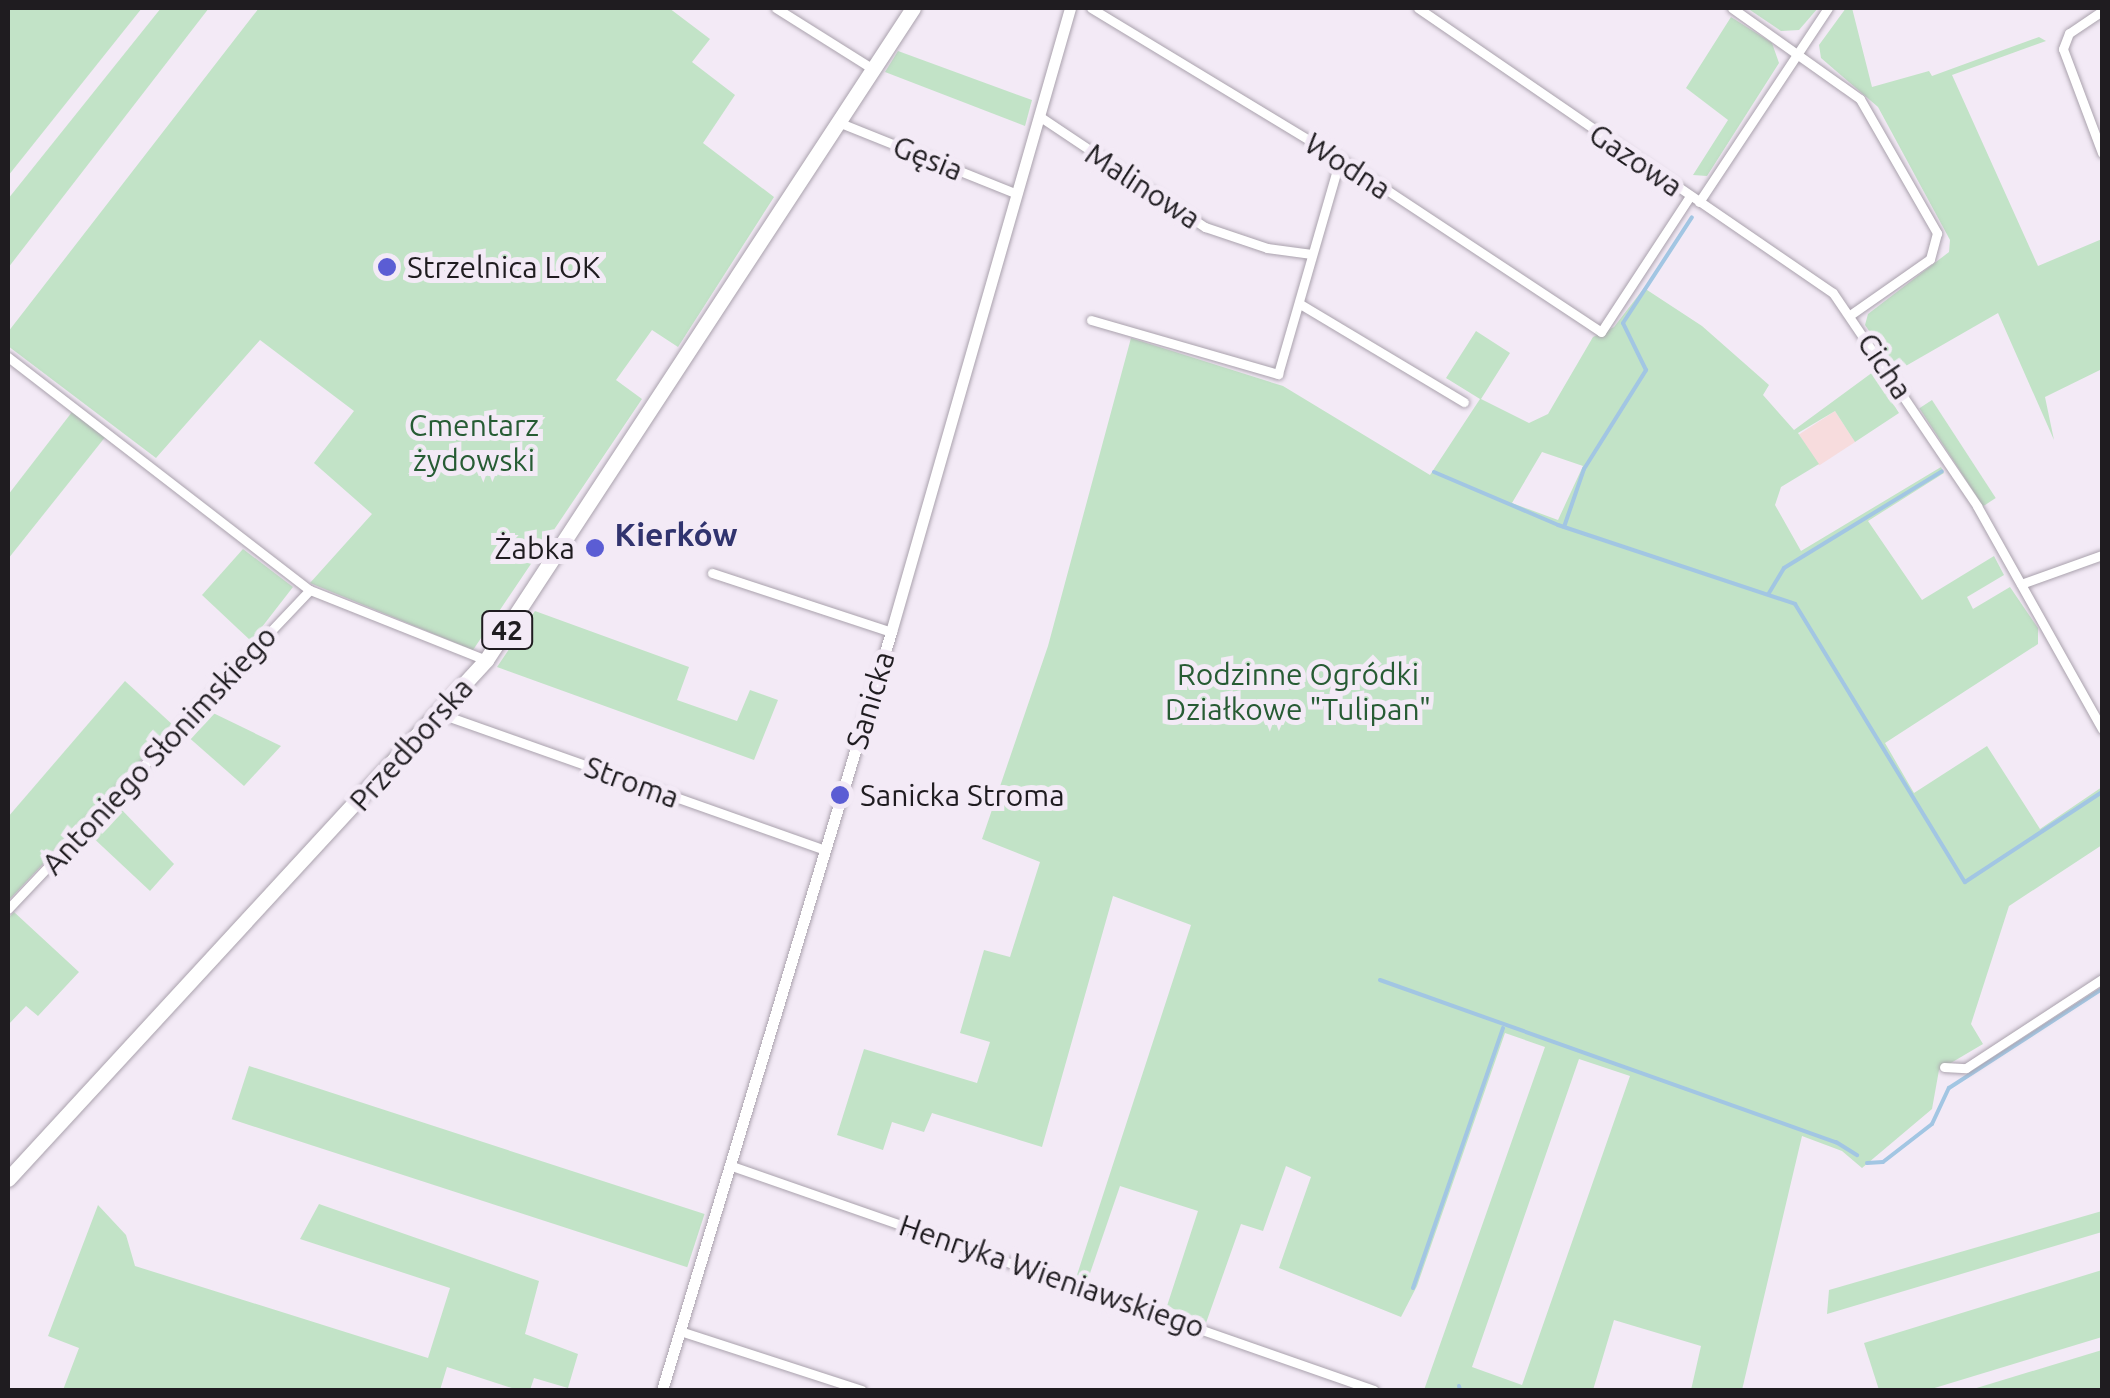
<!DOCTYPE html>
<meta charset="utf-8">
<style>
body{margin:0}
#map{position:relative;width:2110px;height:1398px;overflow:hidden;background:#f3eaf6;font-family:Ubuntu,sans-serif}
div>[style]{position:absolute}
[style*='--x']{left:calc(var(--x)*1px);top:calc(var(--y)*1px);width:calc(var(--w)*1px);rotate:calc(var(--a)*1deg)}
.industrial>*{inset:0;background:#f7dcdd;transform-origin:0 0}
.green>*{inset:0;background:#c2e3c7;transform-origin:0 0}
.stream>*{height:4px;margin:-2px;padding:0 2px;transform-origin:2px;border-radius:2px;background:#a2c6e3}
.roads{filter:drop-shadow(0 0 2px #aaa2ad) drop-shadow(0 0 2px #aaa2ad)}
.minor>*{height:9px;margin:-4.5px;padding:0 4.5px;transform-origin:4.5px;border-radius:4.5px;background:#fff}
.tertiary>*{height:11px;margin:-5.5px;padding:0 5.5px;transform-origin:5.5px;border-radius:5.5px;background:#fff}
.primary>*{height:15px;margin:-7.5px;padding:0 7.5px;transform-origin:7.5px;border-radius:7.5px;background:#fff}
.dots>*{width:28px;height:28px;translate:-50% -50%;box-sizing:border-box;border:5px solid #f3eaf6;border-radius:50%}
span{translate:-50% -50%;white-space:nowrap;text-align:center;line-height:1.15;-webkit-text-stroke:10px #f3eaf6;paint-order:stroke}
.shield-label span{padding:2px 8px;background:#f3eaf6;border:2px solid;border-radius:8px;-webkit-text-stroke-width:0}
.shield-label{font-size:28px;color:#1f1c20;font-weight:700}
.street-label{font-size:30px;color:#1f1c20}
.poi-label{font-size:30px;color:#1f1c20}
.left{translate:0 -50%;text-align:left}
.right{translate:-100% -50%;text-align:right}
.park-label{font-size:30px;color:#275c34}
.neighbourhood-label{font-size:32px;color:#31346f;font-weight:700}
.frame{position:absolute;inset:0;border:10px solid #1f1c20;pointer-events:none}
</style>
<div id="map">
<div class="industrial">
<div style="left:1835px;top:411px;width:37px;height:43px;rotate:57deg"></div>
</div>
<div class="green">
<div style="clip-path:polygon(8px 8px,142px 8px,8px 176px)"></div>
<div style="clip-path:polygon(161px 8px,209px 8px,8px 268px,8px 199px)"></div>
<div style="clip-path:polygon(259px 8px,669px 8px,710px 39px,692px 62px,735px 95px,703px 143px,774px 197px,678px 347px,652px 330px,616px 380px,642px 399px,473px 650px,310px 583px,372px 514px,314px 463px,354px 411px,260px 340px,156px 458px,8px 346px,8px 332px)"></div>
<div style="clip-path:polygon(1818px 8px,1799px 30px,1781px 31px,1750px 10px)"></div>
<div style="clip-path:polygon(1846px 8px,1852px 8px,1872px 87px,1929px 71px,1932px 76px,2039px 37px,2046px 41px,1952px 75px,2038px 266px,2102px 239px,2102px 369px,2045px 397px,2054px 440px,1998px 313px,1897px 371px,1865px 325px,1868px 314px,1949px 252px,1950px 240px,1878px 107px,1821px 58px,1819px 45px)"></div>
<div style="clip-path:polygon(1731px 17px,1772px 43px,1779px 63px,1707px 176px,1693px 175px,1728px 120px,1686px 88px)"></div>
<div style="clip-path:polygon(898px 51px,1032px 100px,1025px 126px,885px 72px)"></div>
<div style="clip-path:polygon(evenodd,1644px 288px,1702px 326px,1769px 385px,1763px 395px,1794px 430px,1873px 372px,1899px 413px,1855px 442px,1835px 411px,1798px 433px,1819px 464px,1781px 487px,1775px 505px,1801px 551px,1941px 467px,1944px 473px,1868px 521px,1922px 600px,1994px 556px,2004px 575px,1967px 597px,1973px 609px,2010px 587px,2038px 628px,2038px 644px,1885px 743px,1914px 793px,1987px 746px,2040px 829px,2102px 787px,2102px 845px,2009px 906px,1971px 1024px,1983px 1044px,1939px 1070px,1932px 1109px,1862px 1168px,1842px 1151px,1802px 1136px,1742px 1390px,1691px 1390px,1701px 1346px,1614px 1320px,1593px 1390px,1424px 1390px,1545px 1047px,1505px 1033px,1417px 1286px,1401px 1317px,1279px 1268px,1311px 1177px,1286px 1166px,1263px 1231px,1241px 1224px,1206px 1323px,1167px 1306px,1198px 1211px,1120px 1186px,1087px 1282px,1076px 1278px,1191px 925px,1113px 896px,1042px 1147px,932px 1113px,924px 1132px,892px 1122px,883px 1150px,837px 1135px,864px 1049px,977px 1083px,990px 1042px,960px 1033px,984px 950px,1010px 957px,1040px 862px,982px 839px,1048px 646px,1131px 338px,1283px 386px,1430px 475px,1480px 399px,1446px 378px,1476px 331px,1510px 353px,1481px 399px,1529px 423px,1548px 414px,1593px 337px,1614px 327px,1644px 288px,1542px 452px,1583px 466px,1558px 520px,1512px 503px,1542px 452px,1644px 288px,1579px 1059px,1630px 1076px,1522px 1385px,1472px 1367px,1579px 1059px)"></div>
<div style="left:1932px;top:400px;width:117px;height:15px;rotate:57deg"></div>
<div style="clip-path:polygon(72px 412px,106px 436px,8px 559px,8px 495px)"></div>
<div style="clip-path:polygon(243px 549px,293px 587px,251px 641px,202px 595px)"></div>
<div style="clip-path:polygon(535px 611px,689px 667px,677px 700px,737px 721px,750px 690px,778px 700px,754px 760px,497px 667px)"></div>
<div style="clip-path:polygon(125px 681px,174px 726px,8px 901px,8px 817px)"></div>
<div style="clip-path:polygon(209px 711px,281px 746px,244px 786px,186px 735px)"></div>
<div style="clip-path:polygon(120px 808px,174px 864px,150px 891px,88px 833px)"></div>
<div style="clip-path:polygon(14px 912px,79px 972px,38px 1016px,26px 1006px,8px 1025px,8px 918px)"></div>
<div style="left:249px;top:1066px;width:479px;height:56px;rotate:18deg"></div>
<div style="clip-path:polygon(319px 1204px,539px 1281px,525px 1334px,578px 1354px,568px 1388px,534px 1378px,530px 1390px,518px 1390px,447px 1367px,440px 1390px,63px 1390px,79px 1348px,48px 1336px,98px 1205px,126px 1235px,135px 1266px,428px 1358px,450px 1288px,300px 1239px)"></div>
<div style="clip-path:polygon(2102px 1211px,2102px 1232px,1827px 1314px,1829px 1290px)"></div>
<div style="clip-path:polygon(2102px 1270px,2102px 1337px,1928px 1390px,1879px 1390px,1864px 1343px)"></div>
<div style="clip-path:polygon(2102px 1350px,2102px 1390px,1970px 1390px)"></div>
</div>
<div class="stream">
<div style="--x:1434;--y:472;--w:135;--a:23.1"></div>
<div style="--x:1558;--y:525;--w:250;--a:18.4"></div>
<div style="--x:1795;--y:604;--w:326;--a:58.6"></div>
<div style="--x:1965;--y:882;--w:164;--a:-33.3"></div>
<div style="--x:1564;--y:527;--w:61;--a:-71"></div>
<div style="--x:1584;--y:469;--w:117;--a:-57.9"></div>
<div style="--x:1646;--y:370;--w:52;--a:-116.1"></div>
<div style="--x:1623;--y:323;--w:126;--a:-56.9"></div>
<div style="--x:1769;--y:593;--w:29;--a:-59"></div>
<div style="--x:1784;--y:568;--w:185;--a:-31.5"></div>
<div style="--x:1380;--y:980;--w:484;--a:19.6"></div>
<div style="--x:1836;--y:1142;--w:25;--a:32"></div>
<div style="--x:1867;--y:1163;--w:16;--a:-4"></div>
<div style="--x:1883;--y:1162;--w:62;--a:-37.8"></div>
<div style="--x:1932;--y:1124;--w:40;--a:-65"></div>
<div style="--x:1949;--y:1088;--w:182;--a:-32.9"></div>
<div style="--x:1413;--y:1288;--w:275;--a:-70.9"></div>
<div style="--x:1459;--y:1386;--w:4;--a:76"></div>
</div>
<div class="roads">
<div class="minor">
<div style="--x:776;--y:8;--w:115;--a:32.2"></div>
<div style="--x:1091;--y:8;--w:291;--a:31.2"></div>
<div style="--x:1340;--y:159;--w:313;--a:33.5"></div>
<div style="--x:1601;--y:332;--w:163;--a:-56.8"></div>
<div style="--x:1418;--y:8;--w:503;--a:34.48"></div>
<div style="--x:1833;--y:293;--w:257;--a:55.9"></div>
<div style="--x:1977;--y:506;--w:256;--a:60.7"></div>
<div style="--x:1732;--y:8;--w:157;--a:35.4"></div>
<div style="--x:1860;--y:99;--w:155;--a:60.1"></div>
<div style="--x:1937;--y:233;--w:27;--a:105"></div>
<div style="--x:1930;--y:259;--w:98;--a:145"></div>
<div style="--x:2102;--y:11;--w:40;--a:146"></div>
<div style="--x:2069;--y:33;--w:17;--a:111"></div>
<div style="--x:2063;--y:49;--w:111;--a:69.4"></div>
<div style="--x:1039;--y:116;--w:200;--a:33.8"></div>
<div style="--x:1205;--y:227;--w:65;--a:18.7"></div>
<div style="--x:1267;--y:248;--w:45;--a:7.6"></div>
<div style="--x:838;--y:122;--w:193;--a:21.9"></div>
<div style="--x:1699;--y:202;--w:233;--a:-56.4"></div>
<div style="--x:1300;--y:304;--w:191;--a:30.9"></div>
<div style="--x:1091;--y:320;--w:195;--a:16.1"></div>
<div style="--x:1278;--y:374;--w:224;--a:-73.9"></div>
<div style="--x:8;--y:357;--w:381;--a:37.7"></div>
<div style="--x:310;--y:590;--w:189;--a:21.7"></div>
<div style="--x:712;--y:573;--w:188;--a:18.2"></div>
<div style="--x:2021;--y:584;--w:86;--a:-19.7"></div>
<div style="--x:441;--y:714;--w:406;--a:19.5"></div>
<div style="--x:8;--y:909;--w:439;--a:-46.6"></div>
<div style="--x:1944;--y:1067;--w:22;--a:3"></div>
<div style="--x:1966;--y:1068;--w:163;--a:-33.2"></div>
<div style="--x:729;--y:1165;--w:683;--a:19.23"></div>
<div style="--x:680;--y:1331;--w:191;--a:18"></div>
</div>
<div class="tertiary">
<div style="--x:662;--y:1390;--w:792;--a:-73.19"></div>
<div style="--x:891;--y:632;--w:649;--a:-73.99"></div>
</div>
<div class="primary">
<div style="--x:8;--y:1179;--w:706;--a:-47.35"></div>
<div style="--x:486;--y:660;--w:779;--a:-56.78"></div>
</div>
</div>
<div class="dots">
<div style="left:387px;top:267px;background:#5b5dd4"></div>
<div style="left:595px;top:548px;background:#5b5dd4"></div>
<div style="left:840px;top:795px;background:#5b5dd4"></div>
</div>
<div class="shield-label">
<span style="left:507px;top:630px">42</span>
</div>
<div class="street-label">
<span style="left:928px;top:158px;rotate:22deg">Gęsia</span>
<span style="left:1636px;top:160px;rotate:34deg">Gazowa</span>
<span style="left:1348px;top:166px;rotate:33deg">Wodna</span>
<span style="left:1143px;top:186px;rotate:33deg">Malinowa</span>
<span style="left:1885px;top:366px;rotate:56deg">Cicha</span>
<span style="left:870px;top:700px;rotate:-73deg">Sanicka</span>
<span style="left:411px;top:744px;rotate:-48deg">Przedborska</span>
<span style="left:159px;top:750px;rotate:-47deg">Antoniego Słonimskiego</span>
<span style="left:632px;top:782px;rotate:20deg">Stroma</span>
<span style="left:1052px;top:1276px;rotate:19deg">Henryka Wieniawskiego</span>
</div>
<div class="poi-label">
<span class="left" style="left:407px;top:267px">Strzelnica LOK</span>
<span class="right" style="left:575px;top:548px">Żabka</span>
<span class="left" style="left:860px;top:795px">Sanicka Stroma</span>
</div>
<div class="park-label">
<span style="left:474px;top:442px">Cmentarz<br>żydowski</span>
<span style="left:1298px;top:691px">Rodzinne Ogródki<br>Działkowe "Tulipan"</span>
</div>
<div class="neighbourhood-label">
<span style="left:676px;top:534px">Kierków</span>
</div>
<div class="frame"></div>
</div>
